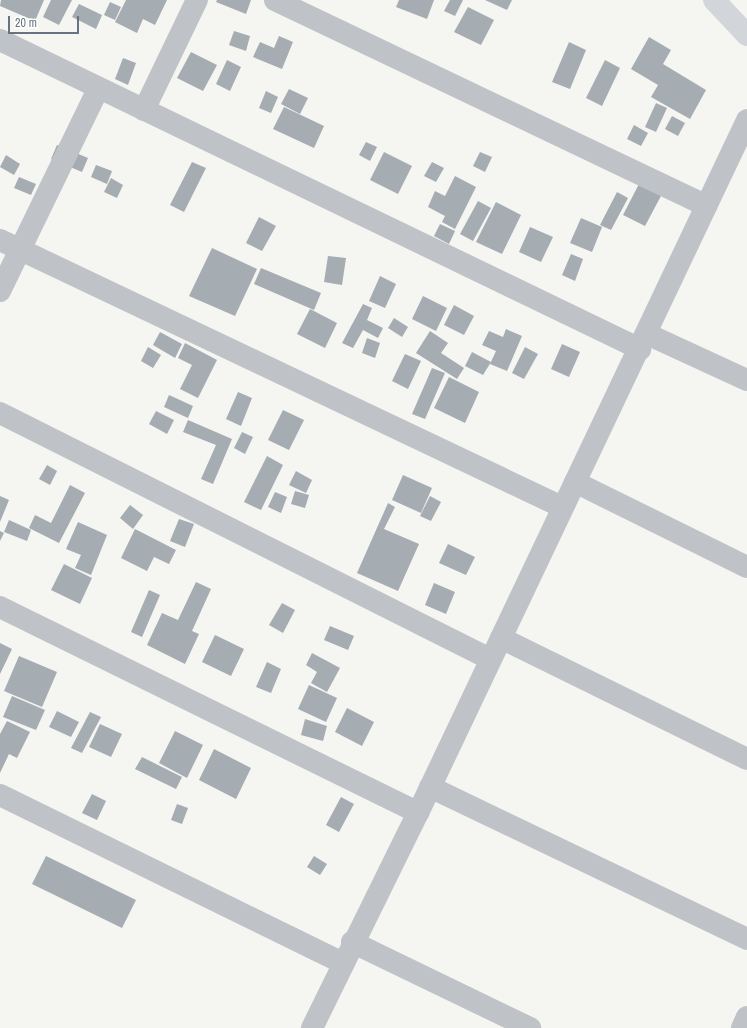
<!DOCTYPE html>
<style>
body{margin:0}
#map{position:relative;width:747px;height:1028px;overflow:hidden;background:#f5f5f2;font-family:"Archivo Narrow",sans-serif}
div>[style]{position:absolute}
.building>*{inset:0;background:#a5acb2}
.street>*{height:22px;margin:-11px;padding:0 11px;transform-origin:11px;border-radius:11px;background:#bfc2c6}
.primary>*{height:22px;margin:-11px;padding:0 11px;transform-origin:11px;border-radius:11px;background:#d2d6da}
span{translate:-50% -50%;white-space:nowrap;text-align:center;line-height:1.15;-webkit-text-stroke:4px #fff;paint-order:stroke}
.scale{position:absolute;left:8px;top:16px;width:71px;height:18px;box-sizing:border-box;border:2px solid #677380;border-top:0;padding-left:5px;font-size:12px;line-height:14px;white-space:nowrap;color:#677380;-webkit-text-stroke:3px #fff;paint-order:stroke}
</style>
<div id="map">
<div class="building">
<div style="clip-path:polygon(1px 0,44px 0,35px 21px,0 6px)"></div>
<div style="clip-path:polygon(51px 0,72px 0,59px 25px,43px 17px)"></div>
<div style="clip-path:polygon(126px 0,167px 0,155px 25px,143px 19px,137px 33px,115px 22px)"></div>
<div style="clip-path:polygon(217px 0,251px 0,246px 14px,216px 2px)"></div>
<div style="clip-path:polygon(399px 0,434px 0,427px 19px,396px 7px)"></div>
<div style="clip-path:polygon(450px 0,463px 0,455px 16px,444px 11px)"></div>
<div style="clip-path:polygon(485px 0,512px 0,507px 10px)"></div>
<div style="clip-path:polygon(110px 2px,121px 7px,115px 20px,104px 15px)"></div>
<div style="clip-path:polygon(79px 4px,102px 15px,96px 29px,72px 17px)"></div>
<div style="clip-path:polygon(468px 7px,494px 20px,481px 45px,454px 32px)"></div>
<div style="clip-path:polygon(234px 31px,250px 36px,246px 51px,229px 45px)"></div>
<div style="clip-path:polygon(279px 36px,293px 42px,282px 69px,253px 57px,260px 42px,274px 48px)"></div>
<div style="clip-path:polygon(649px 37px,671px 50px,663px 64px,706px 90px,690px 119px,651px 97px,658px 85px,631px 69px)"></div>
<div style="clip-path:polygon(569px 42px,586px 50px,570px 89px,552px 82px)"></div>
<div style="clip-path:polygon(191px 52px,217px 65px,203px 91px,177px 78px)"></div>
<div style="clip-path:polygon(123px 58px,136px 63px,128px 85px,115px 79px)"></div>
<div style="clip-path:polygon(227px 60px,241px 67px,230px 91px,216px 84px)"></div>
<div style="clip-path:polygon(605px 60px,620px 68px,602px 106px,586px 98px)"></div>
<div style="clip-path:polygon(289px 89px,308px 98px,300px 114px,281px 104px)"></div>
<div style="clip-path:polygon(266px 91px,278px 97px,271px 113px,259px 108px)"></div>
<div style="clip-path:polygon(656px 103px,667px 108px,656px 132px,645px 127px)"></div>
<div style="clip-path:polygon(284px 107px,324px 126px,314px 148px,273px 129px)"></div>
<div style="clip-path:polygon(672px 116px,685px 123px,678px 136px,665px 129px)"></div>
<div style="clip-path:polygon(634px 125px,648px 133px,641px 146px,627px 139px)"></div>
<div style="clip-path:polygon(366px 142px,377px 147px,370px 161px,359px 155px)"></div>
<div style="clip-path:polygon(57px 145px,88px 158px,82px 172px,51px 159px)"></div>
<div style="clip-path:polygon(384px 152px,412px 166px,398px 194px,370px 180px)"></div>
<div style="clip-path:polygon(480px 152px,492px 157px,485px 172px,473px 166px)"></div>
<div style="clip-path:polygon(6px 155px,20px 164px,14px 175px,0 167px)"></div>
<div style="clip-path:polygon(192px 162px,206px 168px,184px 212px,170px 205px)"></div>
<div style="clip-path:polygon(432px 162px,444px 168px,436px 182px,424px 176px)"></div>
<div style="clip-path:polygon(96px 165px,112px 171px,107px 184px,91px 177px)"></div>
<div style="clip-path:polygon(455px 176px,476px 187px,455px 229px,442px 222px,445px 216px,428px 207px,435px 191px,445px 196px)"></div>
<div style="clip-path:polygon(19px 177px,36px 184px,31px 195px,14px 188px)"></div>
<div style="clip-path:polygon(111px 178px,123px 185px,117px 198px,104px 192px)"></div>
<div style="clip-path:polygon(640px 182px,662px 194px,645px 226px,623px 215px)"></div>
<div style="clip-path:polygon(617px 192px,628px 198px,611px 230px,600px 225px)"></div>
<div style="clip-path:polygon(478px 201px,491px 208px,473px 241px,460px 234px)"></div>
<div style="clip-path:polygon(496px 202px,521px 215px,502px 254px,476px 242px)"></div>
<div style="clip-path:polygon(259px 217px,276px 226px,262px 251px,246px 243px)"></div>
<div style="clip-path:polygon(581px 218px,602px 227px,592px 252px,570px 243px)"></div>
<div style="clip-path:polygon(440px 224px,455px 231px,449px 244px,434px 236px)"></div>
<div style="clip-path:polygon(530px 227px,553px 237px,541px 262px,519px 252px)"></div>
<div style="clip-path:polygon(212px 248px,257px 269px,235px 316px,189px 296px)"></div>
<div style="clip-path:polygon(571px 254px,583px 259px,575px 281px,562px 275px)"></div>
<div style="clip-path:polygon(328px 256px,346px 258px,342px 285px,324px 282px)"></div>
<div style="clip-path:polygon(261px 268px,321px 293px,314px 310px,254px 284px)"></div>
<div style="clip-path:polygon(380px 276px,396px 284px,385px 308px,369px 301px)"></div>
<div style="clip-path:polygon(423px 296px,447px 308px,436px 331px,412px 319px)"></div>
<div style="clip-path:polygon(363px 304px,372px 308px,367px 320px,383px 328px,378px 338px,363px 330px,353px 348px,342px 343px)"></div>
<div style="clip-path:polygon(454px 305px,474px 316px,464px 335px,444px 325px)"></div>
<div style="clip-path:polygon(310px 309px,337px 323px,325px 348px,297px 334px)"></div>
<div style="clip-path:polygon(394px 318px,408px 327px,402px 337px,388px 328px)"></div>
<div style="clip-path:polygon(506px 329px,522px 336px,507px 371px,490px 364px,496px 351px,482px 345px,489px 331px,503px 337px)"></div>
<div style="clip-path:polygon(430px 331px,448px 343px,441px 353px,464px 368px,457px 379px,416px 353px)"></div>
<div style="clip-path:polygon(160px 332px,182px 344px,175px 358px,153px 345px)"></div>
<div style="clip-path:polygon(367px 338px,380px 343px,375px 358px,362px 353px)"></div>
<div style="clip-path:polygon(185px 343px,217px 360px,198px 398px,180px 389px,192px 365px,178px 358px)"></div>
<div style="clip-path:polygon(562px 344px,580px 352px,569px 377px,551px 369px)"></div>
<div style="clip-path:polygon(148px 347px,161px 355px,153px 368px,141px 361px)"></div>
<div style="clip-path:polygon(525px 347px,538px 354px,524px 379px,512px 373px)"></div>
<div style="clip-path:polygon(472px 352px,491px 362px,483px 375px,465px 366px)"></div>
<div style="clip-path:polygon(405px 354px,421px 361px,408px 389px,392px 381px)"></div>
<div style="clip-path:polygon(432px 368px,445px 373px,425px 419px,412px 414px)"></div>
<div style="clip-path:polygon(449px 377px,479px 392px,465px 423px,434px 408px)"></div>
<div style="clip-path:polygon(238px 392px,252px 398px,241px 426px,226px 419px)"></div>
<div style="clip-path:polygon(169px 395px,193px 406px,188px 418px,164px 407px)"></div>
<div style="clip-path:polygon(283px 410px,304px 420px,289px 450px,268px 440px)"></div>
<div style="clip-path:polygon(156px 411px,174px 420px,167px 434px,149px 424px)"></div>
<div style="clip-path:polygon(188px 420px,232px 439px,213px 484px,201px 479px,216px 445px,183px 432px)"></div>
<div style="clip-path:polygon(242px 432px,253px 437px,245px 454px,234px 448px)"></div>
<div style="clip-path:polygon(267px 456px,283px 465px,261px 510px,244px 502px)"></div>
<div style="clip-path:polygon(47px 465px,57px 471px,50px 485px,39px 479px)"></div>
<div style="clip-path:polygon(296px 471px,312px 480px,306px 493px,289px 485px)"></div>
<div style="clip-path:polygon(403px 475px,432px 488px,421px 513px,392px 500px)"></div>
<div style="clip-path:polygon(70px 485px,85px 493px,59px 543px,29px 528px,35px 515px,51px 523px)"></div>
<div style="clip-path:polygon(295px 491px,309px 495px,305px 508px,291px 504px)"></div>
<div style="clip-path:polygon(275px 492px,287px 497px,281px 513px,268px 507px)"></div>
<div style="clip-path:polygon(0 496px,9px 500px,0 522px)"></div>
<div style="clip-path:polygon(430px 496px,441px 502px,431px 521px,420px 516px)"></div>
<div style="clip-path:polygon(388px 503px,395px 507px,384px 529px,419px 544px,398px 591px,357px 573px)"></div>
<div style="clip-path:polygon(130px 505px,143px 515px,133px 529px,120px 518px)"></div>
<div style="clip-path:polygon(179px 519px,194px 524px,185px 547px,170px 541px)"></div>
<div style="clip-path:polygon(9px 520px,31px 530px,27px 541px,4px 532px)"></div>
<div style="clip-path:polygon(78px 522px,107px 535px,91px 575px,75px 568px,81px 555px,66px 549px)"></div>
<div style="clip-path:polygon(135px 529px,176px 550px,169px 564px,154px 557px,147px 571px,121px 558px)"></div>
<div style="clip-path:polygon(0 531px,4px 533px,0 541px)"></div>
<div style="clip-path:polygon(448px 544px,475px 557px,466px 575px,439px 563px)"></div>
<div style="clip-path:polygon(64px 564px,92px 578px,80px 604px,51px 590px)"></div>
<div style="clip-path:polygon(196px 582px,211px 589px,192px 631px,199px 634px,185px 664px,147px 645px,162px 613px,178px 620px)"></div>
<div style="clip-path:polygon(434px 583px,455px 592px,446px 614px,425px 605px)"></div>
<div style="clip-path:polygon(149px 590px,160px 595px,142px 637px,131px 632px)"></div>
<div style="clip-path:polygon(282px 603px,295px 610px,283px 633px,269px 625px)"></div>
<div style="clip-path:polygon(330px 626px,354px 636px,348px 650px,324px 640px)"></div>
<div style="clip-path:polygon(215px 635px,244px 649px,231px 676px,202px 662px)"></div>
<div style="clip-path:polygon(0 643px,12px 649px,0 674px)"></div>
<div style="clip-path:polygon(312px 653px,340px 668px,327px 692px,311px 683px,317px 672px,306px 665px)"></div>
<div style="clip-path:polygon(19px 656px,57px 672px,42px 707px,4px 691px)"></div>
<div style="clip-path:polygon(267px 662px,281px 669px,271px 693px,256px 687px)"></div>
<div style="clip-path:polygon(309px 685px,337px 698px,326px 722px,298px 709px)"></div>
<div style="clip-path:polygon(12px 696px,45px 710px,36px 730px,3px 717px)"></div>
<div style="clip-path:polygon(347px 708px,374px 722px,362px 746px,335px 732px)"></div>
<div style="clip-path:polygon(57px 711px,79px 722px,71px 737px,49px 727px)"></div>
<div style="clip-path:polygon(90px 712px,101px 717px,82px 753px,71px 748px)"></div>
<div style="clip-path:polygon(305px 719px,327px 726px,323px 741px,301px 735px)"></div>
<div style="clip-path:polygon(7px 721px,30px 732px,17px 758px,9px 754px,0 773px,0 734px)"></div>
<div style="clip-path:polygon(100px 724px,122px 734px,111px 757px,89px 747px)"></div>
<div style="clip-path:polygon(175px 731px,203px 745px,187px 778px,159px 763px)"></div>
<div style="clip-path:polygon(214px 749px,251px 768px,236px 799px,199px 780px)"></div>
<div style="clip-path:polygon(142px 757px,182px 777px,176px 789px,135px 769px)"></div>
<div style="clip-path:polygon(92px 794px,106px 801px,97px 820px,82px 813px)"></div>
<div style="clip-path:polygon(341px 797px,354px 804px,339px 832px,326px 825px)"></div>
<div style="clip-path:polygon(177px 804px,188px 808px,182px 824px,171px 820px)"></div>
<div style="clip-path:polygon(46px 856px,136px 900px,122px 928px,32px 884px)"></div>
<div style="clip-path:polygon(314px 856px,327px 864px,320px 875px,307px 867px)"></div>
</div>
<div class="street">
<div style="left:275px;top:0;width:478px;rotate:25.5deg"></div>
<div style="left:0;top:40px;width:711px;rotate:25.77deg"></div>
<div style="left:144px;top:110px;width:122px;rotate:-64.3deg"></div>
<div style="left:0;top:240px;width:622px;rotate:25.41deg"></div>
<div style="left:0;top:291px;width:225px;rotate:-64.1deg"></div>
<div style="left:647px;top:334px;width:110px;rotate:24.7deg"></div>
<div style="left:0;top:413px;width:548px;rotate:26.66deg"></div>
<div style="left:575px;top:482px;width:192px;rotate:26.3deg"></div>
<div style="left:0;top:607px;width:466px;rotate:26.2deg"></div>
<div style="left:501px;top:638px;width:274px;rotate:26.2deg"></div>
<div style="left:430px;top:787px;width:352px;rotate:25.6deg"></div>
<div style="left:0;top:795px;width:382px;rotate:26.1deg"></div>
<div style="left:352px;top:942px;width:198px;rotate:25.8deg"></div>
<div style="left:312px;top:1028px;width:240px;rotate:-63.8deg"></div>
<div style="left:418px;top:813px;width:767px;rotate:-64.6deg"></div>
<div style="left:742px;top:1028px;width:12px;rotate:-66deg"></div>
</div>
<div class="primary">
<div style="left:714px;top:0;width:48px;rotate:46.7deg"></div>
</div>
<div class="scale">20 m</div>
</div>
